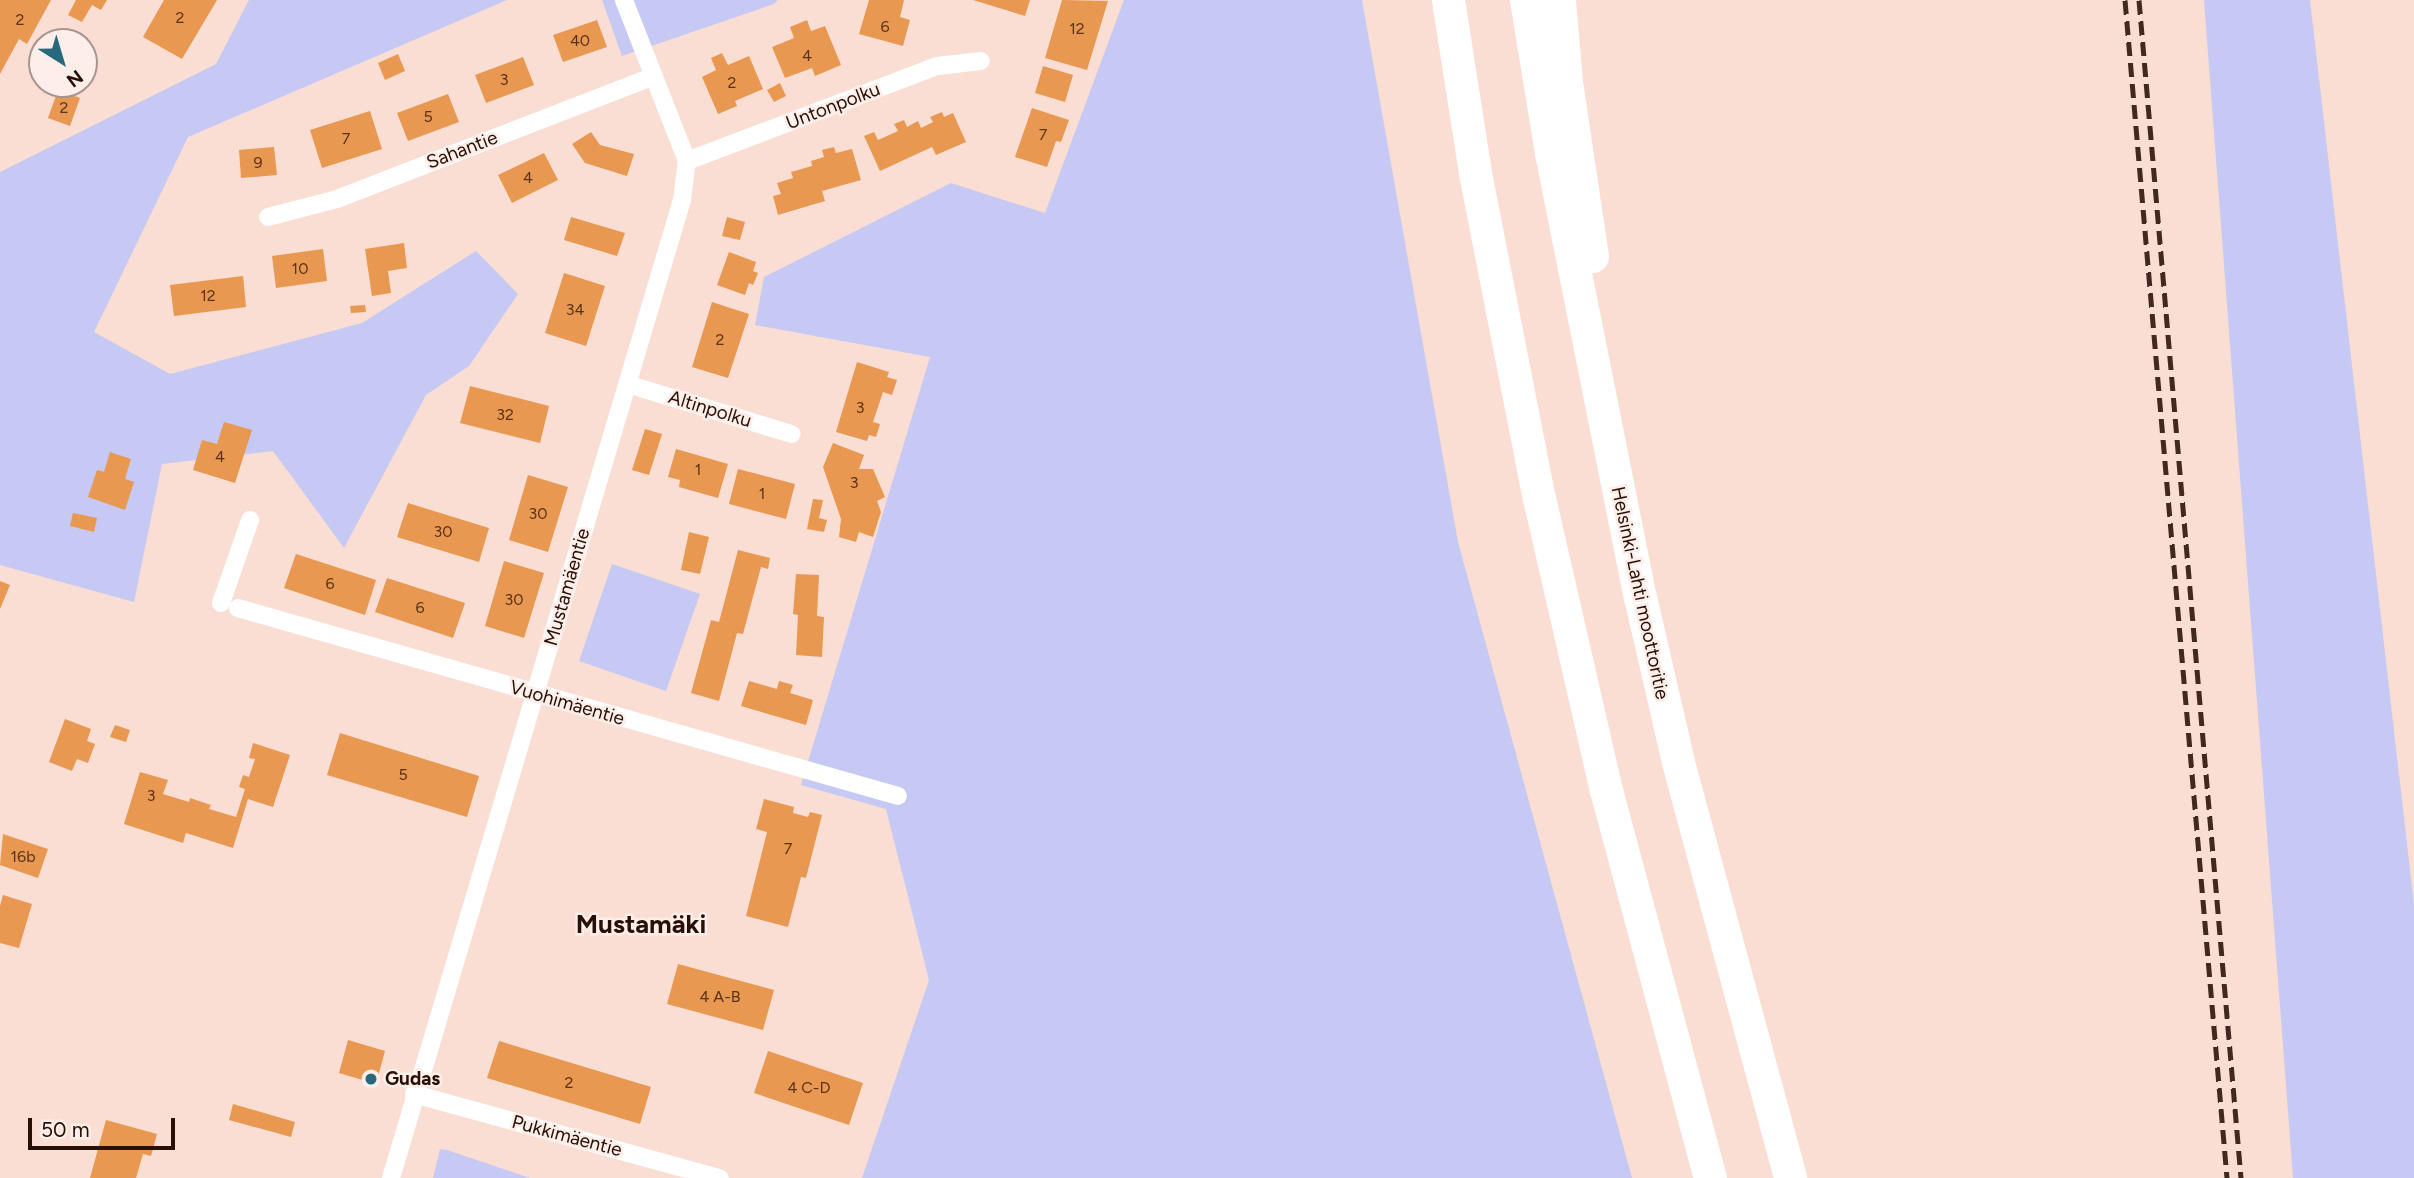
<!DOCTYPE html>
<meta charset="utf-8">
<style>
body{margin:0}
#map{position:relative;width:2414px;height:1178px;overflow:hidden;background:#faddd3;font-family:Figtree,sans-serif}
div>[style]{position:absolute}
.green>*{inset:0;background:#c5c9f3}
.building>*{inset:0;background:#e89850}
.street>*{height:18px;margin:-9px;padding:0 9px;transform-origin:9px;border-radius:9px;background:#fff}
.highway>*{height:33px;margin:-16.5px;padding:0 16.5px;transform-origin:16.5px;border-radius:16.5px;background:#fff}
.rail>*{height:5px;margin-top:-2.5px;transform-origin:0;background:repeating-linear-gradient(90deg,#422920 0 14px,transparent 0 21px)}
.dots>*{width:19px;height:19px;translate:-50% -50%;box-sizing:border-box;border:4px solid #fdeee9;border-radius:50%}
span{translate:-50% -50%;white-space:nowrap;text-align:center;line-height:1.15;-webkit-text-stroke:5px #fdeee9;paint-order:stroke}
.number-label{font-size:16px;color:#593219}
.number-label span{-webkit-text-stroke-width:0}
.street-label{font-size:19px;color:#291007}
.poi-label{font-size:19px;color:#291007;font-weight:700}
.left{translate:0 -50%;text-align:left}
.district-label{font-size:26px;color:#291007;font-weight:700}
.north{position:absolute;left:28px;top:28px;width:70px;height:70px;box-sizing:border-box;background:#fdeee9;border:2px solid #a8958f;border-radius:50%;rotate:143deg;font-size:19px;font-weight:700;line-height:28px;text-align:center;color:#291007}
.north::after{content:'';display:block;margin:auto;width:24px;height:32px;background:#27687c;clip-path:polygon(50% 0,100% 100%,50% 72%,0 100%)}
.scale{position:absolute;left:28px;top:1118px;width:147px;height:32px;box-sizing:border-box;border:4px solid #291007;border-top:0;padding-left:9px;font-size:21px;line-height:24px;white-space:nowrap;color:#291007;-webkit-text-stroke:5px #fdeee9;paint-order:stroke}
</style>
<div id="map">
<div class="green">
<div style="clip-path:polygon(249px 0,507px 0,188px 137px,94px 332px,170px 374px,362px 323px,476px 251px,518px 294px,469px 366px,426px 395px,344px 548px,273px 451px,162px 464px,134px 602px,0 565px,0 172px,216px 64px)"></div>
<div style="clip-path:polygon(602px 0,778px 0,774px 4px,622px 56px)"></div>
<div style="clip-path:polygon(1124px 0,1362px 0,1458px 542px,1632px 1178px,862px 1178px,929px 980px,886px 809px,801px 785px,930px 357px,755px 325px,764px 277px,951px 183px,1045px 213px)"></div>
<div style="clip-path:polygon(2204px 0,2310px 0,2414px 905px,2414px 1178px,2293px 1178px)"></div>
<div style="clip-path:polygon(612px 564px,700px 594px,666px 691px,579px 661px)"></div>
<div style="clip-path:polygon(440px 1149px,447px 1150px,530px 1178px,433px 1178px)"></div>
</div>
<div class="building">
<div style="clip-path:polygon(0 0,51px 0,27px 44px,19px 39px,0 74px)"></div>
<div style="clip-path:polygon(76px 0,107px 0,101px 10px,92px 5px,82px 22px,68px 15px)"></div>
<div style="clip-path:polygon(164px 0,217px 0,182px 59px,143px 37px)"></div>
<div style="clip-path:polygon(869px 0,904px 0,900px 17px,910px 20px,903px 46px,859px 34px)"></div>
<div style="clip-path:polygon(973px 0,1030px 0,1025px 16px)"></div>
<div style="clip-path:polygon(1062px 0,1108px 1px,1087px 70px,1045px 58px)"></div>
<div style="clip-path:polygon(597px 20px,607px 47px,563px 62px,553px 35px)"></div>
<div style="clip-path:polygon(807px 20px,811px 31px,825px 26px,841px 65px,815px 76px,812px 68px,785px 78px,772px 47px,794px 38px,790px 27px)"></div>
<div style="clip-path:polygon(722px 53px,728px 65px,749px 56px,763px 89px,735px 101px,737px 106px,718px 114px,702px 77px,716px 70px,711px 58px)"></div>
<div style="clip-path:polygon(398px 54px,405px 71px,385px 80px,378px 63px)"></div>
<div style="clip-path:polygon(523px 57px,534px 85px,486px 103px,475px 75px)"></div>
<div style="clip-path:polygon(1043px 66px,1073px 75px,1065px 102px,1035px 93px)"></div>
<div style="clip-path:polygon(780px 83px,786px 96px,774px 102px,767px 90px)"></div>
<div style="clip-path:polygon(58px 90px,80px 98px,70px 126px,48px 118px)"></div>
<div style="clip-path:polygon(448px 94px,459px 122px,408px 141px,397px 113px)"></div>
<div style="clip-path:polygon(1032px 108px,1069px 120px,1061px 142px,1056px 141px,1047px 167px,1015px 157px)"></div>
<div style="clip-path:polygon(370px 111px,382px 149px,322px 168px,310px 130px)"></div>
<div style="clip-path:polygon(942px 112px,944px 117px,953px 113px,966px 142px,936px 155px,932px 147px,880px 171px,864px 136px,874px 132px,878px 140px,898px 131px,894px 124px,904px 120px,907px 127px,918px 121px,921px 128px,933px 122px,930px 117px)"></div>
<div style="clip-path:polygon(591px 132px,600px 145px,634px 154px,627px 176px,585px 163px,572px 144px)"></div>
<div style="clip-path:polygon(274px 147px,277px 175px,241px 178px,239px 150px)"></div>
<div style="clip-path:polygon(834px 147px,836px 153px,852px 149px,861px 180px,822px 191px,825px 201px,778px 215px,773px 196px,781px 194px,777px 183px,793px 178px,791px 172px,812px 166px,811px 161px,824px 157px,822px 150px)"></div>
<div style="clip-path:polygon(544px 153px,558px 180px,512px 203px,498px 175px)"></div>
<div style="clip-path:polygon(571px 217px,625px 233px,617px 256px,564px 240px)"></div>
<div style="clip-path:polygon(727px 217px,745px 222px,740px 240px,722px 236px)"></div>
<div style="clip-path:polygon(404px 243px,407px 268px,388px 271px,391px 293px,372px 296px,365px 249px)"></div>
<div style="clip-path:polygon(323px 249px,327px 281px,276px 288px,272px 256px)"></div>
<div style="clip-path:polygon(729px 252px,756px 262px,753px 271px,758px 273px,753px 285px,749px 283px,745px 295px,717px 285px)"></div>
<div style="clip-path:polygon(564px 273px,605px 286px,586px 346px,545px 333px)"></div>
<div style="clip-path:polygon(243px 276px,246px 307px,174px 316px,170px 285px)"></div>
<div style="clip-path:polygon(712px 302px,749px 314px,728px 378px,692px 367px)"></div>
<div style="clip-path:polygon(365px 305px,366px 312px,351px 313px,350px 306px)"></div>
<div style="clip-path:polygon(857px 362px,889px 372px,887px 377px,897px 380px,892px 395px,883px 392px,873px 422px,880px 424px,876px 437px,869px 435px,867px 441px,836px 432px)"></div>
<div style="clip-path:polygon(470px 386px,549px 406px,540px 443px,460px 423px)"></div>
<div style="clip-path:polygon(224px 422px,252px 430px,235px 483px,193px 470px,202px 440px,217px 444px)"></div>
<div style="clip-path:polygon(645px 429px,662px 434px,649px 475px,632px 470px)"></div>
<div style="clip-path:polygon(833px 443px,864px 455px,859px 469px,873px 469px,885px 497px,877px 501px,881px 512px,873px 537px,859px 532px,856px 542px,839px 537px,841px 519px,823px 467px)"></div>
<div style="clip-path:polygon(676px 449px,728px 464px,718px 498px,679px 487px,680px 480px,668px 477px)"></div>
<div style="clip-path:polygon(110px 452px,131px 459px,125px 479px,134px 482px,125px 510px,88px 497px,97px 470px,104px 472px)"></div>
<div style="clip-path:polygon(738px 469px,795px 484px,786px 519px,729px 504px)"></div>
<div style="clip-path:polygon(528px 475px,568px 487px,548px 552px,509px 540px)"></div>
<div style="clip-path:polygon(813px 499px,823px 500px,819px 518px,827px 520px,824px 532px,807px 529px)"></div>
<div style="clip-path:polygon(408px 503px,489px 528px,479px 562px,397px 537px)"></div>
<div style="clip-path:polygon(73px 513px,97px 518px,94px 532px,70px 526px)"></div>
<div style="clip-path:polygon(689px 532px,709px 537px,700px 574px,681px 570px)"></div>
<div style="clip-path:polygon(738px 550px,770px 558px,768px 569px,761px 567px,743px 634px,737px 633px,719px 701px,691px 693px,711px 620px,719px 622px)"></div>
<div style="clip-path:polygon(296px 554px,376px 580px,365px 615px,284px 588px)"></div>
<div style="clip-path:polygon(504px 561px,544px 573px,524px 638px,485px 626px)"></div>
<div style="clip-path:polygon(796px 574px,819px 575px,817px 616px,824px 617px,822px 657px,796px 655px,798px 615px,793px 614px)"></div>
<div style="clip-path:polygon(387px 578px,465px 603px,453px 638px,375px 612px)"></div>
<div style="clip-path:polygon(0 581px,10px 585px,0 609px)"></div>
<div style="clip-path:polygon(749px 681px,777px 689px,779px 681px,793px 685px,790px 693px,813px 700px,806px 725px,741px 706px)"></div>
<div style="clip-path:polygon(65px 719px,91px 729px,87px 741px,95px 744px,88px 763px,77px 759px,72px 771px,49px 762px)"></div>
<div style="clip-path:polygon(115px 725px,130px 730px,126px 742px,110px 737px)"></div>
<div style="clip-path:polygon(340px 733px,479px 776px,467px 817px,327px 775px)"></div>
<div style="clip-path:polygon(253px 743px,290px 755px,273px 807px,248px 799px,233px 848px,186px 833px,183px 843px,124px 824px,140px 772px,168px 780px,163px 794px,189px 802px,190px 798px,211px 805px,209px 809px,236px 817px,245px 789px,239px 787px,243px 775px,249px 777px,255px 759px,249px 758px)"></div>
<div style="clip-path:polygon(764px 799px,794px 807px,793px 813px,808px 817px,810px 812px,822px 815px,806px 878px,801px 877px,788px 927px,746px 916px,767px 832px,756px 829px)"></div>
<div style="clip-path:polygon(3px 834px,48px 849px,38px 878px,0 865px)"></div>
<div style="clip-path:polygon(3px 895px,32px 904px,19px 948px,0 943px,0 906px)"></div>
<div style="clip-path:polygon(678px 964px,774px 990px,763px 1030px,667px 1004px)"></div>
<div style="clip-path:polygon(348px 1040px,385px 1051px,376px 1084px,339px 1073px)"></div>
<div style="clip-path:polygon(499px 1041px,651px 1087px,640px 1124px,487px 1078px)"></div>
<div style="clip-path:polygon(768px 1051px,863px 1083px,849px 1125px,754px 1093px)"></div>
<div style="clip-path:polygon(233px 1104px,295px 1122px,291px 1137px,229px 1120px)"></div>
<div style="clip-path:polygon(106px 1120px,157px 1134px,151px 1156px,143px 1154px,136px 1178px,90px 1178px)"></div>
</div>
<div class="street">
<div style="left:687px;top:161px;width:267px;rotate:-20.8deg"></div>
<div style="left:937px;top:66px;width:44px;rotate:-6.5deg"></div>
<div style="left:268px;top:217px;width:71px;rotate:-14.6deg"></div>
<div style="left:337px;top:199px;width:340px;rotate:-21.2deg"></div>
<div style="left:627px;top:384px;width:172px;rotate:16.9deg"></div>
<div style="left:221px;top:603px;width:88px;rotate:-70.7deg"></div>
<div style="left:238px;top:608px;width:686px;rotate:15.9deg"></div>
<div style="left:414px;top:1094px;width:317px;rotate:15.4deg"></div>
<div style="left:391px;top:1178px;width:1020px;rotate:-73.43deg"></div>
<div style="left:682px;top:200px;width:39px;rotate:-83deg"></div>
<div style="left:687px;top:161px;width:173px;rotate:-111.4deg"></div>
</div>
<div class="highway">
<div style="left:1448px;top:0;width:175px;rotate:81.1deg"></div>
<div style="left:1475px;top:173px;width:331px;rotate:78.9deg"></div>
<div style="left:1539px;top:498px;width:300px;rotate:77.1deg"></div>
<div style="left:1606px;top:790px;width:402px;rotate:75deg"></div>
<div style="left:1526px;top:0;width:155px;rotate:80.7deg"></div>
<div style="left:1551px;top:153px;width:453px;rotate:78.7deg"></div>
<div style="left:1640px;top:597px;width:169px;rotate:77deg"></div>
<div style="left:1678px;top:762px;width:431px;rotate:74.9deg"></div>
<div style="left:1559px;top:0;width:82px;rotate:85.1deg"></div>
<div style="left:1566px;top:82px;width:176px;rotate:81.5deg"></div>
</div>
<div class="rail">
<div style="left:2125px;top:0;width:1182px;rotate:85.05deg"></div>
<div style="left:2139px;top:0;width:1182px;rotate:85.05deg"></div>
</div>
<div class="dots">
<div style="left:371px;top:1079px;background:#27687c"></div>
</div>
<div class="number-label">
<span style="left:180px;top:18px">2</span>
<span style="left:20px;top:20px">2</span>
<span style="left:885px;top:27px">6</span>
<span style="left:1077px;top:29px">12</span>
<span style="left:580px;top:41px">40</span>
<span style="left:807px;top:56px">4</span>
<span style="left:504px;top:80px">3</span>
<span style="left:732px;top:83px">2</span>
<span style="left:64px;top:108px">2</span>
<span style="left:428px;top:117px">5</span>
<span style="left:1043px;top:135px">7</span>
<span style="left:346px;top:139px">7</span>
<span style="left:258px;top:163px">9</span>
<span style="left:528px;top:178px">4</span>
<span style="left:300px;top:269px">10</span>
<span style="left:208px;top:296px">12</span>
<span style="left:575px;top:310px">34</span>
<span style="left:720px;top:340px">2</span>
<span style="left:860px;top:408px">3</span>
<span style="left:505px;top:415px">32</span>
<span style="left:220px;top:457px">4</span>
<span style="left:698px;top:470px">1</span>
<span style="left:854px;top:483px">3</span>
<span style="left:762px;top:494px">1</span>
<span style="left:538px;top:514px">30</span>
<span style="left:443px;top:532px">30</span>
<span style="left:330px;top:584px">6</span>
<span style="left:514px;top:600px">30</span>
<span style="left:420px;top:608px">6</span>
<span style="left:403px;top:775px">5</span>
<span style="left:151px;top:796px">3</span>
<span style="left:788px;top:849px">7</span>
<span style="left:23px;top:857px">16b</span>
<span style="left:720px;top:997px">4 A-B</span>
<span style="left:569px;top:1083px">2</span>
<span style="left:809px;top:1088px">4 C-D</span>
</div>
<div class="street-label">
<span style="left:833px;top:106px;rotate:-21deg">Untonpolku</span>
<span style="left:462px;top:150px;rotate:-21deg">Sahantie</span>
<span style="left:710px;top:409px;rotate:17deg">Altinpolku</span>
<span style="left:567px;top:587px;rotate:-74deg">Mustamäentie</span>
<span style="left:1640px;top:593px;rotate:78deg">Helsinki-Lahti moottoritie</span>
<span style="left:567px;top:703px;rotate:16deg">Vuohimäentie</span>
<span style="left:567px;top:1136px;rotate:15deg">Pukkimäentie</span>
</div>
<div class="poi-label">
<span class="left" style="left:385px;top:1079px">Gudas</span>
</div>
<div class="district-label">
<span style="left:641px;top:925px">Mustamäki</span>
</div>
<div class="north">N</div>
<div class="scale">50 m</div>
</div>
